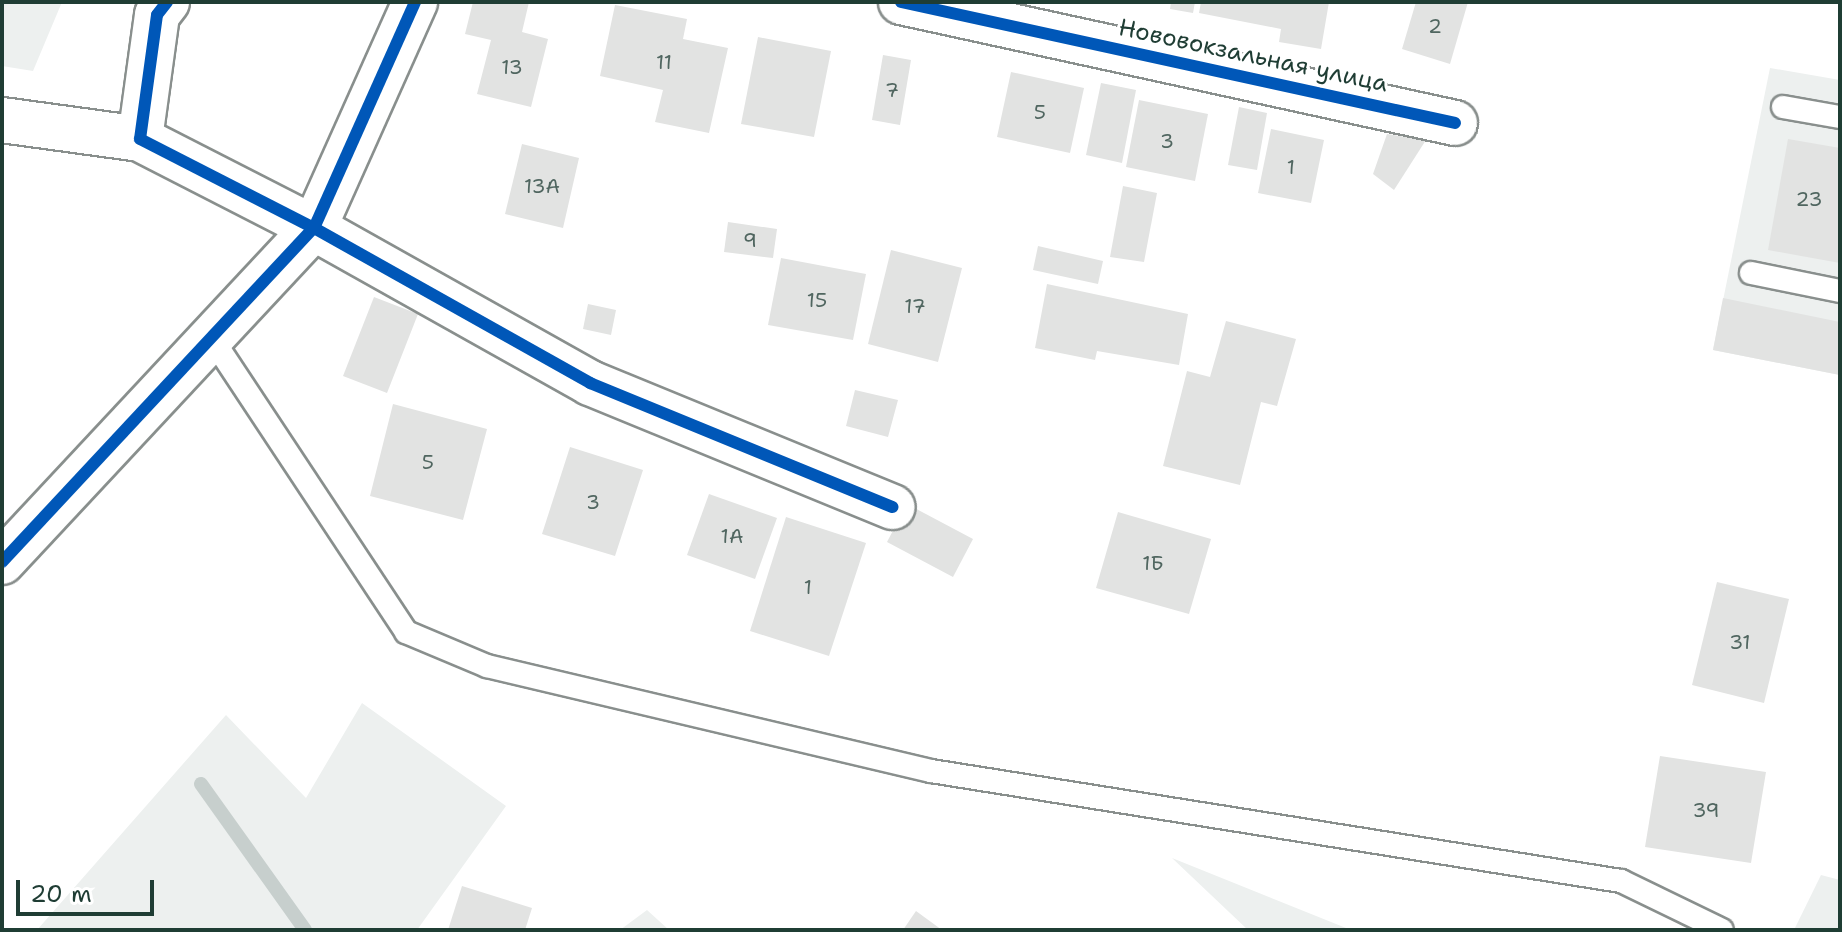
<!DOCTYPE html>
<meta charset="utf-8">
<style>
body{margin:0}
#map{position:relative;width:1842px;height:932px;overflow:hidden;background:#fff;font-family:"Shantell Sans",sans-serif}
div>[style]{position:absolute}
.built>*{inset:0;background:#edf0ef}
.stream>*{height:14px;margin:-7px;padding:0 7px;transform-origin:7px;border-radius:7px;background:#c7cfcd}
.building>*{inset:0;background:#e2e3e2}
.roads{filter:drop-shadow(2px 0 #898f8d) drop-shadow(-2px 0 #898f8d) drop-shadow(0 2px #898f8d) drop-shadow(0 -2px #898f8d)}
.lane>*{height:22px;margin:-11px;padding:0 11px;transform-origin:11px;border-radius:11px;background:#fff}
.street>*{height:44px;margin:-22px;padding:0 22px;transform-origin:22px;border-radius:22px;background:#fff}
.cycleway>*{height:12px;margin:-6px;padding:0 6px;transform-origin:6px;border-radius:6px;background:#0057b8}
span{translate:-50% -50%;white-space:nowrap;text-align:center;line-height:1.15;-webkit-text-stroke:6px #fff;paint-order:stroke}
.number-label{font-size:20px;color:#506660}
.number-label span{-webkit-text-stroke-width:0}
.street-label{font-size:24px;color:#1f3d34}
.frame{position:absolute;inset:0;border:4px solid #1f3d34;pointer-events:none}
.scale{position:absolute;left:16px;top:880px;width:138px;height:36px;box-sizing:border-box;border:4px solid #1f3d34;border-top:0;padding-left:10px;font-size:24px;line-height:28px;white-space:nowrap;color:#1f3d34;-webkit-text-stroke:6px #fff;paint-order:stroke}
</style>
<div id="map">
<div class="built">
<div style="clip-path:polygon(2px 2px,62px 2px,33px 71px,2px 66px)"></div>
<div style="clip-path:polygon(1770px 68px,1840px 80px,1840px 375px,1713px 350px)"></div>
<div style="clip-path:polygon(362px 703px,506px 806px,417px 930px,37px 930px,226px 715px,306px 798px)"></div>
<div style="clip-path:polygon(1172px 858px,1351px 930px,1352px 930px,1248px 930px)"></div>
<div style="clip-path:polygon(1821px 875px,1840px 880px,1840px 930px,1794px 930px)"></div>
<div style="clip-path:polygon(647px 910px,669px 930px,620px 930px)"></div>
</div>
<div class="stream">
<div style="left:201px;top:784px;width:179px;rotate:54.5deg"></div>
</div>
<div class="building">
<div style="clip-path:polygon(473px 2px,529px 2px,522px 32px,548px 39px,531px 107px,477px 94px,491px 40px,465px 34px)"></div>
<div style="clip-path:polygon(1171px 2px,1195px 2px,1193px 13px,1170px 9px)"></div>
<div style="clip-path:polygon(1201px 2px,1329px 2px,1321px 49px,1279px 42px,1281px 29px,1199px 13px)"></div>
<div style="clip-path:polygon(1416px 2px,1468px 2px,1450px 64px,1402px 49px)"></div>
<div style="clip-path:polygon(615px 5px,687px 19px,683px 39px,728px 48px,709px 133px,655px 122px,663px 90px,600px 76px)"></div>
<div style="clip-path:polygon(758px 37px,831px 51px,814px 137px,741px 124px)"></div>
<div style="clip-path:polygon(883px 55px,911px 60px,900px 125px,872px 120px)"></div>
<div style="clip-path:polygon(1011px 72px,1084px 88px,1070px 153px,997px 137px)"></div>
<div style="clip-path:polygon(1101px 83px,1136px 90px,1122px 163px,1086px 155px)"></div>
<div style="clip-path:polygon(1139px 100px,1208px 114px,1195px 181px,1126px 167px)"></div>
<div style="clip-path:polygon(1239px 107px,1267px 113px,1257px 170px,1228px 165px)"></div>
<div style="clip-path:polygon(1271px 129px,1324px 140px,1311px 203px,1258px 193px)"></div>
<div style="clip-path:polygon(1387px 134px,1426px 140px,1394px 190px,1373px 174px)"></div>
<div style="clip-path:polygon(1788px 139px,1840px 148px,1840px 263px,1768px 250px)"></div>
<div style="clip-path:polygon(522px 144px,579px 158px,563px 228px,505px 214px)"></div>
<div style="clip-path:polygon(1123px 186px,1157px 193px,1144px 262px,1110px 257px)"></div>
<div style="clip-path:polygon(728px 222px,777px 229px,773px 258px,724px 252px)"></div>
<div style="clip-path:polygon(1038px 246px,1103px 261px,1098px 284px,1033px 270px)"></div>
<div style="clip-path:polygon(891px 250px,962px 268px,938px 362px,868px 344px)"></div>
<div style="clip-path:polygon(781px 258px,866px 274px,853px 340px,768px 325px)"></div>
<div style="clip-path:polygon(1047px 284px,1188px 314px,1179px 365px,1097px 351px,1095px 360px,1035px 348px)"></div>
<div style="clip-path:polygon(374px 297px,418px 314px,387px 393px,343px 376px)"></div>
<div style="clip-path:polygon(1723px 298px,1840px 322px,1840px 375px,1713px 350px)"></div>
<div style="clip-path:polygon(588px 304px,616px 310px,611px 335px,583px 329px)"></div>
<div style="clip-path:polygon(1226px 321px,1296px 339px,1277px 406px,1261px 402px,1240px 485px,1163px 466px,1187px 371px,1210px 377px)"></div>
<div style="clip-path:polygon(855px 390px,898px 400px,888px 437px,846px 426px)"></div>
<div style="clip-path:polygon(393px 404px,487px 429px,463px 520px,370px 496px)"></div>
<div style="clip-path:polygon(570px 447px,643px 470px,615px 556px,542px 534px)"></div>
<div style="clip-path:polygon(709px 494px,777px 518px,755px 579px,687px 555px)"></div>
<div style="clip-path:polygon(907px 504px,973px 539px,953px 577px,887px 542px)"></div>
<div style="clip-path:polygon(1118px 512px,1211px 539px,1189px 614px,1096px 588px)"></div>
<div style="clip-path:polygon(786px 517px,866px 543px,829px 656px,750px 631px)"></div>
<div style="clip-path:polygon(1717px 582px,1789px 599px,1764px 703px,1692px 685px)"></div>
<div style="clip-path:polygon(1660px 756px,1766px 772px,1751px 863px,1645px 847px)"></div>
<div style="clip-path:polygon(462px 886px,532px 908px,525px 930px,448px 930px)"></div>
<div style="clip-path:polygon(916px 911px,942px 930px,903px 930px)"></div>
</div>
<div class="roads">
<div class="lane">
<div style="left:1783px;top:107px;width:58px;rotate:10deg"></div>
<div style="left:1751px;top:273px;width:91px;rotate:11.4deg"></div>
<div style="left:211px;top:337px;width:354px;rotate:56.5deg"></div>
<div style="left:406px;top:632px;width:88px;rotate:22.8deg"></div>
<div style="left:487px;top:666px;width:456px;rotate:13.3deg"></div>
<div style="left:931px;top:771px;width:699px;rotate:9.06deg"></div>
<div style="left:1621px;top:881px;width:112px;rotate:25.9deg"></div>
</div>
<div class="street">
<div style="left:167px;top:2px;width:16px;rotate:128deg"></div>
<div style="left:157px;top:15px;width:125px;rotate:97.8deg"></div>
<div style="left:140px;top:139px;width:195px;rotate:27.1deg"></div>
<div style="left:314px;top:228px;width:317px;rotate:29.3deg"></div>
<div style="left:590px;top:383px;width:327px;rotate:22.3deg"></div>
<div style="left:901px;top:2px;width:567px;rotate:12.32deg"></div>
<div style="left:2px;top:120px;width:139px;rotate:7.8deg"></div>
<div style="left:2px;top:562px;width:457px;rotate:-47deg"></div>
<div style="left:314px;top:228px;width:248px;rotate:-65.9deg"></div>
</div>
</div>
<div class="cycleway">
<div style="left:167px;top:2px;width:16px;rotate:128deg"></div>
<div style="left:157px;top:15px;width:125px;rotate:97.8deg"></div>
<div style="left:140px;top:139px;width:195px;rotate:27.1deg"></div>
<div style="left:314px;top:228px;width:317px;rotate:29.3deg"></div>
<div style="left:590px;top:383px;width:327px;rotate:22.3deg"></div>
<div style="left:901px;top:2px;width:567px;rotate:12.32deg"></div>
<div style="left:2px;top:562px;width:457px;rotate:-47deg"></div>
<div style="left:314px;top:228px;width:248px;rotate:-65.9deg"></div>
</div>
<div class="number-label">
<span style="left:1435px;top:26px">2</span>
<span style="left:664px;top:62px">11</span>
<span style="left:512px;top:67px">13</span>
<span style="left:892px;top:90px">7</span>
<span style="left:1040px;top:112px">5</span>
<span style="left:1167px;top:141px">3</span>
<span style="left:1291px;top:167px">1</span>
<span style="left:542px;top:186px">13А</span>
<span style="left:1809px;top:199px">23</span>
<span style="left:750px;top:240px">9</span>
<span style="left:817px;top:300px">15</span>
<span style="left:915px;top:306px">17</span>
<span style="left:428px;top:462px">5</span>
<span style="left:593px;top:502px">3</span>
<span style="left:732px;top:536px">1А</span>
<span style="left:1153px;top:563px">1Б</span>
<span style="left:808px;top:587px">1</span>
<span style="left:1740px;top:642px">31</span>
<span style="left:1706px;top:810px">39</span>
</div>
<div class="street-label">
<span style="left:1253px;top:56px;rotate:12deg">Нововокзальная улица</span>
</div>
<div class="frame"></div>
<div class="scale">20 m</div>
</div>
